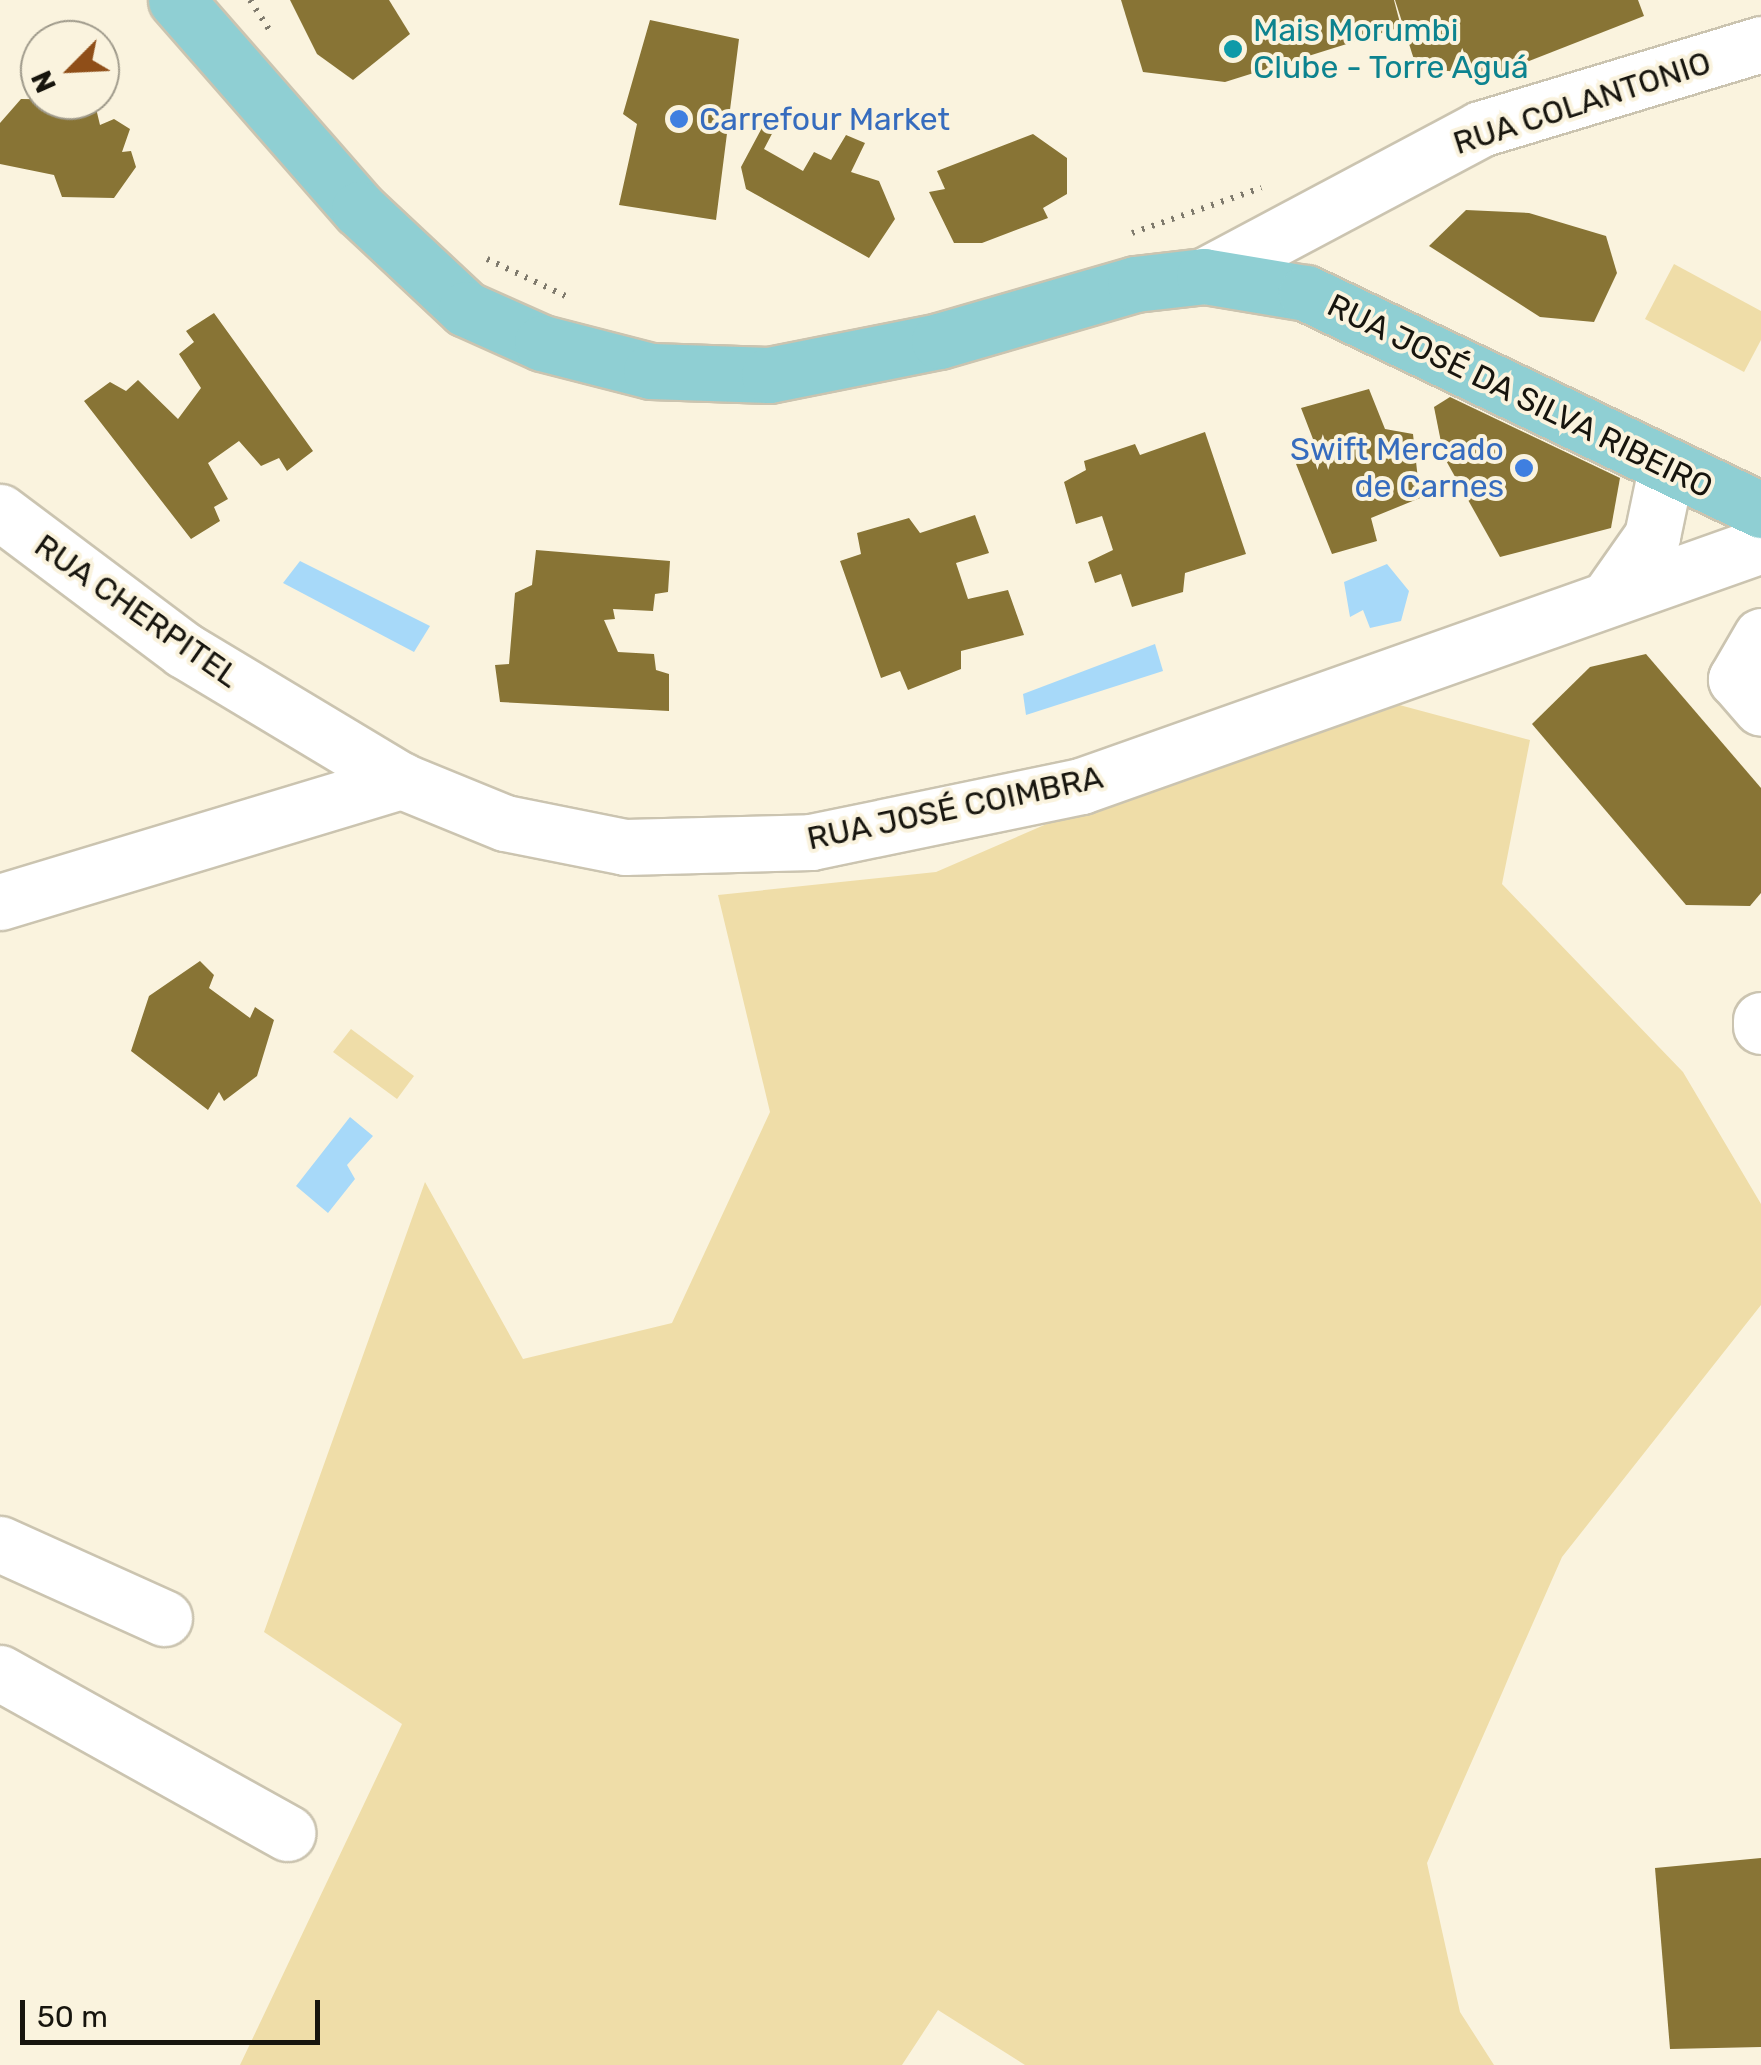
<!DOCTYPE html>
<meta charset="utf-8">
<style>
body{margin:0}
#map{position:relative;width:1761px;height:2065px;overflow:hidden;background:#faf3de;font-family:Rubik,sans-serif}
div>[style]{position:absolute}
.green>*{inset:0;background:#efdda8}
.water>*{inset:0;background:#a7d9f9}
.building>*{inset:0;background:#887435}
.path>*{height:6px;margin-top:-3px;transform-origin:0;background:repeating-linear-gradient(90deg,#7f7a6d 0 2.5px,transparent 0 10.5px)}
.roads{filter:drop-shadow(2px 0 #cbc4b0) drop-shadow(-2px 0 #cbc4b0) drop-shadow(0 2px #cbc4b0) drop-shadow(0 -2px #cbc4b0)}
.minor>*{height:55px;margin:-27.5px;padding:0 27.5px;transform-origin:27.5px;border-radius:27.5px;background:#fff}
.major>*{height:55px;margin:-27.5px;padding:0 27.5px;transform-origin:27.5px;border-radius:27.5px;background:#8fcfd3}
.dots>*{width:28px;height:28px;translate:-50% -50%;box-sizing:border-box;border:5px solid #faf3de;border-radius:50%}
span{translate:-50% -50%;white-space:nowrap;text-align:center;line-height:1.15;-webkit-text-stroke:8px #faf3de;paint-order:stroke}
.culture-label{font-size:32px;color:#0d838f}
.left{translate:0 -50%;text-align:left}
.street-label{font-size:32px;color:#17150e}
.shop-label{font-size:32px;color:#366cbe}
.right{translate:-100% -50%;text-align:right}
.north{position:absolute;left:20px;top:20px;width:100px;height:100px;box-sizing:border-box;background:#faf3de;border:2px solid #9f9a8b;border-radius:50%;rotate:246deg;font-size:28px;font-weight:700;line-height:40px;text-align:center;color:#17150e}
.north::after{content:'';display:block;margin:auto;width:35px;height:45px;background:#8f4e18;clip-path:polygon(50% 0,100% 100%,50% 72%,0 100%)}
.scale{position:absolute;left:20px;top:2000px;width:300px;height:45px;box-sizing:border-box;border:5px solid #17150e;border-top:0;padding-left:12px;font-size:30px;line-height:35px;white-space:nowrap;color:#17150e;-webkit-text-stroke:8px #faf3de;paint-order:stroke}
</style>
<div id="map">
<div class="green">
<div style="clip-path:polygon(1674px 264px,1761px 311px,1761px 340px,1744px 372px,1645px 319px)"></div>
<div style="clip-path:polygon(1351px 692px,1530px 740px,1502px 884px,1683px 1072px,1761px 1204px,1761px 1305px,1562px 1557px,1427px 1863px,1460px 2012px,1494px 2065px,1025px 2065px,938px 2010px,902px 2065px,240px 2065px,402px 1724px,264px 1632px,425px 1182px,523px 1359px,672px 1323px,770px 1112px,718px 895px,936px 872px)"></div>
<div style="clip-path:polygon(351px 1029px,414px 1076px,397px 1099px,333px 1052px)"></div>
</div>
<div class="water">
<div style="clip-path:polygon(300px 561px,430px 626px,414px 652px,283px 583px)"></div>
<div style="clip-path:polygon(1387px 564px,1409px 591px,1401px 621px,1370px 628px,1363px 610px,1350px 617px,1344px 582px)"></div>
<div style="clip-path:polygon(1155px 644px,1163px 671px,1026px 715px,1023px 694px)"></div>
<div style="clip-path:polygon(350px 1117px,373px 1136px,347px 1165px,355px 1179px,328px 1213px,296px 1186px)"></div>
</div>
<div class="building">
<div style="clip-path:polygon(290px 0,389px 0,410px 34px,353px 80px,317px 54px)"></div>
<div style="clip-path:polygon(1121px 0,1394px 0,1401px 27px,1225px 82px,1143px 72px)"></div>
<div style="clip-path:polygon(1395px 0,1638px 0,1644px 16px,1496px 74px,1417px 69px)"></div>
<div style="clip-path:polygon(650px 20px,739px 39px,716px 220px,619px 205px,637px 124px,623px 114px)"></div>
<div style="clip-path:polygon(21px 99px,94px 100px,100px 125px,114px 119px,130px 129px,122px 152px,131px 151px,136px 167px,114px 198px,62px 197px,54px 175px,0 164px,0 123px)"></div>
<div style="clip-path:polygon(764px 124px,775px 128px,764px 149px,803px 171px,814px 152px,831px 160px,846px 135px,865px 143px,851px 172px,879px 181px,895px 219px,869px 258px,746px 189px,741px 167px)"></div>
<div style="clip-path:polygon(1033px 134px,1067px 158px,1067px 194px,1043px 208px,1048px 218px,982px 243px,954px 243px,929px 192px,945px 189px,937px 171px)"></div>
<div style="clip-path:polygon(1466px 210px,1529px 213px,1606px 236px,1617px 273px,1594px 322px,1540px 317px,1429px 246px)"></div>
<div style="clip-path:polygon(214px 313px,313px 451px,287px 471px,279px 458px,261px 466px,239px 441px,208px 463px,228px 499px,214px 507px,220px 521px,191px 539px,84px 401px,110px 382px,126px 391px,138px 380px,178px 419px,201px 388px,179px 354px,194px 342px,186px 331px)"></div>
<div style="clip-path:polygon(1369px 389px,1385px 429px,1413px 434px,1420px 498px,1371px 518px,1377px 541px,1332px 554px,1296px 464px,1318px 452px,1301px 408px)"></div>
<div style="clip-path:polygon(1450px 397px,1620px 478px,1611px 528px,1500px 557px,1444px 457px,1434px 407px)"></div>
<div style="clip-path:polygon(1205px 432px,1246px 554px,1185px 573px,1183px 592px,1132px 607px,1121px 574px,1095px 583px,1088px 562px,1113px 550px,1102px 516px,1076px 524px,1064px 482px,1086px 470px,1084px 461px,1135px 444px,1140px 455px)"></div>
<div style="clip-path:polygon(975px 515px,989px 553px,956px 563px,968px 599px,1008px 590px,1024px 635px,961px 651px,961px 669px,908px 690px,900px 671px,881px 678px,840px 561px,861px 554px,857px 533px,909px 518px,920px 533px)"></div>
<div style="clip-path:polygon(536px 550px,670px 561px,668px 592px,655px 594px,653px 611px,613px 609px,615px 619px,604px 620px,618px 652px,654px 654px,656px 670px,669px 674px,669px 711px,500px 702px,495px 665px,509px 664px,515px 593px,532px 585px)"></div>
<div style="clip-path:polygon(1646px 654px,1761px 788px,1761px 893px,1750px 906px,1686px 905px,1532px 724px,1590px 667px)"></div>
<div style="clip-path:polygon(200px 961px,214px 975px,209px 988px,250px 1018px,255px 1007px,274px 1020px,257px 1076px,224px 1101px,219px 1092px,208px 1110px,131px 1051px,149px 996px)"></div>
<div style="clip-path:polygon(1761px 1858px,1761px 2047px,1670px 2049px,1655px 1868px)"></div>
</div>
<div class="path">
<div style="left:250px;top:0;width:38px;rotate:57deg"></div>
<div style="left:1132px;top:233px;width:137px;rotate:-19.2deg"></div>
<div style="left:487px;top:259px;width:92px;rotate:25.2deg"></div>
</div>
<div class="roads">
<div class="minor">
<div style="left:1204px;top:276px;width:313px;rotate:-28deg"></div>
<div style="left:1480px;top:129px;width:294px;rotate:-16.8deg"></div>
<div style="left:0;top:512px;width:230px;rotate:36.9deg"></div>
<div style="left:184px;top:650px;width:254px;rotate:31deg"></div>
<div style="left:402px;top:781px;width:111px;rotate:22.2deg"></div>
<div style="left:505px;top:823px;width:122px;rotate:11.3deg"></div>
<div style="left:625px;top:847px;width:186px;rotate:-1.5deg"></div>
<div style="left:811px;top:842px;width:276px;rotate:-11.7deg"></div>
<div style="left:1081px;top:786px;width:721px;rotate:-19.51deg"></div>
<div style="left:1609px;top:597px;width:75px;rotate:-54.8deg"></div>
<div style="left:1652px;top:536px;width:68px;rotate:-78.2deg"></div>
<div style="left:1761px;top:636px;width:50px;rotate:120.2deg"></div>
<div style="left:1736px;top:679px;width:38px;rotate:49deg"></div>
<div style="left:0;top:902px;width:420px;rotate:-16.8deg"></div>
<div style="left:1761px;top:1020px;width:6px;rotate:90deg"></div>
<div style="left:0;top:1544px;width:180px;rotate:24.3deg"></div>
<div style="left:0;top:1673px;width:329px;rotate:29.1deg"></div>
</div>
<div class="major">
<div style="left:176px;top:0;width:278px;rotate:48.8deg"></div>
<div style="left:359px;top:209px;width:146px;rotate:43.1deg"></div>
<div style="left:466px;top:309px;width:83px;rotate:24.1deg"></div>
<div style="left:542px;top:343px;width:113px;rotate:14.4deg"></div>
<div style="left:651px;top:371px;width:118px;rotate:1.9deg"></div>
<div style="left:769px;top:375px;width:173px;rotate:-11.3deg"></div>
<div style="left:939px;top:341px;width:204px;rotate:-16.2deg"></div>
<div style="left:1135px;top:284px;width:69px;rotate:-6.6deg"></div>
<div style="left:1204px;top:276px;width:103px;rotate:9.5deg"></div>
<div style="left:1306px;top:293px;width:504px;rotate:25.5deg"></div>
</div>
</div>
<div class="dots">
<div style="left:1233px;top:49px;background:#0f9aa8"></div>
<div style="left:679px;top:119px;background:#3f7fe0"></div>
<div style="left:1524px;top:468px;background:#3f7fe0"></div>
</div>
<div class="culture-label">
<span class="left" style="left:1253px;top:49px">Mais Morumbi<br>Clube - Torre Aguá</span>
</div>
<div class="street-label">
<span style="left:1582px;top:103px;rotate:-18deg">RUA COLANTONIO</span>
<span style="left:1520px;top:396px;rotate:26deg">RUA JOSÉ DA SILVA RIBEIRO</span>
<span style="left:137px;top:611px;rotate:35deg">RUA CHERPITEL</span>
<span style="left:955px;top:808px;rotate:-12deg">RUA JOSÉ COIMBRA</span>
</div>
<div class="shop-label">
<span class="left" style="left:699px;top:119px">Carrefour Market</span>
<span class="right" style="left:1504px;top:468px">Swift Mercado<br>de Carnes</span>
</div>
<div class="north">N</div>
<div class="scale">50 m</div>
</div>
